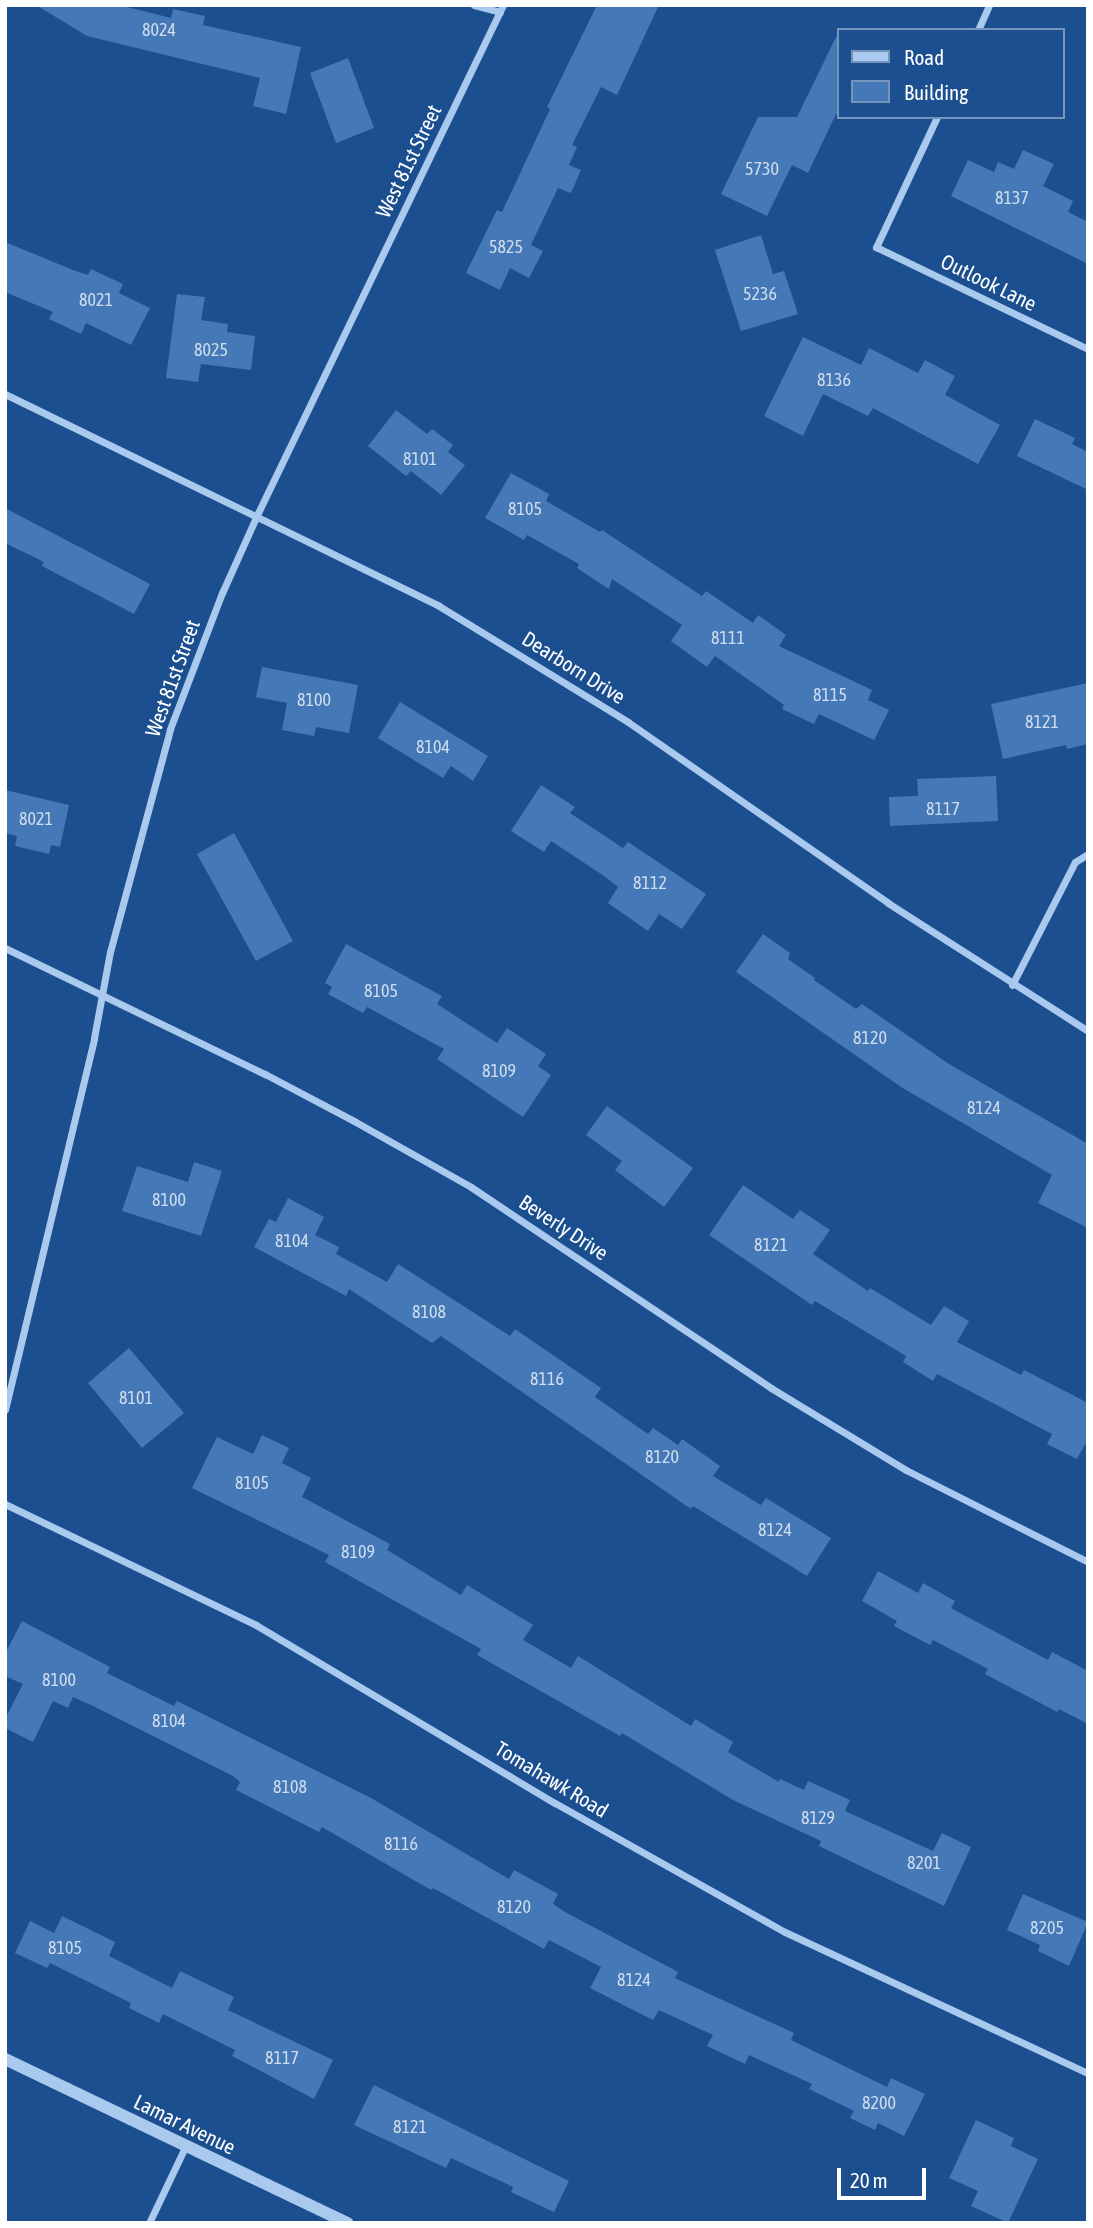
<!DOCTYPE html>
<style>
body{margin:0}
#map{position:relative;width:1093px;height:2228px;overflow:hidden;background:#1b4f8f;font-family:"Asap Condensed",sans-serif}
div>[style]{position:absolute}
.building>*{inset:0;background:#4478b7}
.minor>*{height:7px;margin:-3.5px;padding:0 3.5px;transform-origin:3.5px;border-radius:3.5px;background:#a9c9ee}
.tertiary>*{height:12px;margin:-6px;padding:0 6px;transform-origin:6px;border-radius:6px;background:#a9c9ee}
span{translate:-50% -50%;white-space:nowrap;text-align:center;line-height:1.15;-webkit-text-stroke:5px #1b4f8f;paint-order:stroke}
.number-label{font-size:18px;color:#d0dded}
.number-label span{-webkit-text-stroke-width:0}
.street-label{font-size:21px;color:#fff}
.frame{position:absolute;inset:0;border:7px solid #fff;pointer-events:none}
.legend{position:absolute;left:837px;top:28px;width:228px;height:91px;box-sizing:border-box;background:#1b4f8f;border:2px solid #7695bc;margin:0;padding:9px 12px;list-style:none;font-size:21px;color:#fff}
.legend li{display:flex;align-items:center;gap:14px;height:35px}
.legend b{width:35px;border:2px solid #7695bc}
.scale{position:absolute;left:837px;top:2168px;width:89px;height:32px;box-sizing:border-box;border:4px solid #fff;border-top:0;padding-left:9px;font-size:21px;line-height:24px;white-space:nowrap;color:#fff;-webkit-text-stroke:5px #1b4f8f;paint-order:stroke}
</style>
<div id="map">
<div class="building">
<div style="clip-path:polygon(36px 5px,119px 5px,171px 18px,173px 9px,205px 16px,203px 25px,301px 47px,286px 114px,253px 106px,260px 78px,87px 36px)"></div>
<div style="clip-path:polygon(597px 5px,659px 5px,617px 95px,601px 87px,572px 145px,577px 147px,569px 165px,581px 170px,571px 193px,558px 188px,531px 245px,543px 251px,529px 278px,510px 268px,500px 290px,466px 273px,497px 210px,502px 212px,550px 109px,547px 107px)"></div>
<div style="clip-path:polygon(839px 31px,839px 115px,836px 114px,808px 173px,792px 165px,767px 216px,721px 194px,758px 117px,797px 117px)"></div>
<div style="clip-path:polygon(348px 58px,374px 128px,336px 143px,310px 73px)"></div>
<div style="clip-path:polygon(1023px 150px,1054px 164px,1043px 186px,1073px 201px,1068px 212px,1088px 222px,1088px 264px,951px 196px,968px 160px,994px 172px,998px 162px,1014px 169px)"></div>
<div style="clip-path:polygon(761px 235px,773px 274px,784px 271px,798px 314px,741px 331px,715px 250px)"></div>
<div style="clip-path:polygon(5px 242px,73px 270px,88px 275px,91px 269px,123px 284px,119px 293px,150px 308px,131px 345px,86px 323px,81px 334px,49px 319px,53px 312px,5px 292px)"></div>
<div style="clip-path:polygon(177px 294px,205px 297px,201px 320px,228px 324px,227px 332px,255px 336px,251px 370px,201px 364px,198px 382px,166px 378px)"></div>
<div style="clip-path:polygon(803px 337px,861px 365px,869px 348px,918px 373px,925px 360px,955px 376px,945px 395px,1000px 425px,978px 464px,873px 408px,868px 416px,823px 394px,803px 436px,764px 416px)"></div>
<div style="clip-path:polygon(396px 410px,427px 434px,432px 429px,453px 445px,448px 452px,465px 465px,441px 495px,411px 471px,406px 476px,368px 446px)"></div>
<div style="clip-path:polygon(1035px 419px,1075px 438px,1072px 444px,1088px 452px,1088px 490px,1017px 456px)"></div>
<div style="clip-path:polygon(511px 473px,549px 494px,546px 501px,600px 532px,602px 530px,702px 596px,706px 591px,753px 623px,758px 615px,786px 635px,779px 646px,872px 690px,868px 700px,889px 710px,874px 740px,819px 714px,814px 724px,782px 709px,784px 705px,715px 656px,707px 667px,671px 641px,682px 625px,612px 579px,609px 589px,577px 568px,579px 564px,527px 535px,524px 540px,485px 518px)"></div>
<div style="clip-path:polygon(5px 508px,150px 584px,134px 614px,42px 566px,44px 562px,5px 543px)"></div>
<div style="clip-path:polygon(262px 667px,358px 685px,349px 733px,316px 727px,314px 736px,282px 730px,287px 703px,256px 697px)"></div>
<div style="clip-path:polygon(1088px 683px,1088px 744px,1067px 749px,1066px 745px,1003px 759px,991px 704px)"></div>
<div style="clip-path:polygon(400px 702px,488px 756px,473px 781px,451px 766px,443px 778px,378px 738px)"></div>
<div style="clip-path:polygon(996px 776px,998px 821px,890px 826px,889px 797px,918px 796px,917px 779px)"></div>
<div style="clip-path:polygon(541px 785px,575px 807px,570px 813px,623px 848px,628px 842px,706px 894px,682px 929px,659px 914px,648px 931px,608px 903px,618px 887px,604px 876px,551px 841px,544px 852px,511px 831px)"></div>
<div style="clip-path:polygon(5px 790px,69px 805px,60px 847px,51px 845px,49px 854px,15px 846px,17px 836px,5px 833px)"></div>
<div style="clip-path:polygon(234px 833px,293px 941px,256px 961px,197px 854px)"></div>
<div style="clip-path:polygon(763px 934px,790px 953px,788px 959px,815px 978px,814px 980px,856px 1009px,862px 1004px,949px 1064px,1088px 1144px,1088px 1228px,1038px 1203px,1052px 1175px,901px 1087px,736px 972px)"></div>
<div style="clip-path:polygon(346px 944px,442px 996px,437px 1004px,497px 1043px,507px 1028px,546px 1054px,538px 1066px,551px 1075px,523px 1117px,437px 1059px,444px 1049px,367px 1007px,363px 1013px,328px 994px,332px 987px,325px 983px)"></div>
<div style="clip-path:polygon(607px 1106px,693px 1168px,664px 1207px,615px 1170px,622px 1161px,586px 1135px)"></div>
<div style="clip-path:polygon(194px 1162px,222px 1171px,201px 1236px,122px 1211px,137px 1166px,188px 1182px)"></div>
<div style="clip-path:polygon(743px 1185px,793px 1219px,800px 1210px,830px 1230px,813px 1254px,868px 1291px,870px 1288px,931px 1325px,944px 1306px,969px 1321px,957px 1342px,1021px 1375px,1024px 1370px,1088px 1403px,1088px 1439px,1077px 1459px,1047px 1444px,1052px 1434px,937px 1374px,933px 1381px,903px 1362px,906px 1356px,815px 1301px,812px 1305px,709px 1235px)"></div>
<div style="clip-path:polygon(288px 1198px,324px 1217px,315px 1235px,339px 1247px,336px 1254px,387px 1282px,398px 1264px,510px 1336px,515px 1329px,601px 1388px,595px 1397px,648px 1434px,653px 1428px,678px 1445px,682px 1439px,720px 1466px,713px 1476px,761px 1505px,766px 1498px,831px 1538px,807px 1576px,693px 1506px,691px 1509px,441px 1336px,432px 1343px,349px 1289px,346px 1296px,254px 1247px,269px 1219px,276px 1222px)"></div>
<div style="clip-path:polygon(129px 1348px,184px 1413px,142px 1448px,88px 1383px)"></div>
<div style="clip-path:polygon(262px 1435px,289px 1448px,282px 1463px,311px 1478px,302px 1497px,390px 1544px,387px 1550px,461px 1595px,467px 1585px,533px 1625px,523px 1640px,571px 1668px,578px 1656px,691px 1726px,695px 1719px,733px 1742px,728px 1752px,779px 1782px,780px 1779px,804px 1790px,808px 1781px,850px 1800px,845px 1811px,933px 1851px,942px 1833px,971px 1847px,944px 1906px,819px 1846px,821px 1841px,733px 1800px,622px 1733px,620px 1736px,477px 1655px,481px 1649px,325px 1562px,329px 1555px,192px 1488px,217px 1437px,253px 1454px)"></div>
<div style="clip-path:polygon(878px 1571px,918px 1593px,923px 1583px,955px 1601px,951px 1608px,1048px 1660px,1052px 1652px,1088px 1671px,1088px 1724px,1059px 1709px,1057px 1712px,985px 1674px,988px 1669px,933px 1640px,930px 1645px,894px 1626px,897px 1621px,862px 1601px)"></div>
<div style="clip-path:polygon(22px 1621px,110px 1667px,107px 1673px,174px 1706px,177px 1701px,371px 1798px,509px 1879px,514px 1870px,558px 1894px,553px 1904px,565px 1912px,678px 1972px,675px 1978px,794px 2033px,791px 2040px,887px 2087px,891px 2078px,925px 2094px,904px 2136px,878px 2123px,875px 2130px,850px 2118px,854px 2111px,809px 2089px,812px 2084px,749px 2055px,745px 2064px,707px 2046px,713px 2035px,659px 2010px,653px 2020px,590px 1988px,601px 1967px,549px 1940px,544px 1949px,433px 1888px,431px 1890px,322px 1827px,319px 1832px,236px 1790px,240px 1782px,233px 1776px,91px 1705px,73px 1697px,68px 1708px,53px 1701px,33px 1742px,5px 1728px,5px 1719px,23px 1684px,5px 1676px,5px 1654px)"></div>
<div style="clip-path:polygon(1023px 1894px,1088px 1922px,1069px 1966px,1038px 1951px,1040px 1945px,1007px 1930px)"></div>
<div style="clip-path:polygon(62px 1916px,115px 1942px,109px 1956px,172px 1988px,180px 1971px,234px 1997px,228px 2010px,333px 2060px,314px 2099px,232px 2056px,235px 2050px,163px 2014px,159px 2023px,129px 2008px,131px 2003px,50px 1963px,47px 1968px,15px 1953px,30px 1921px,54px 1933px)"></div>
<div style="clip-path:polygon(374px 2085px,569px 2181px,554px 2212px,511px 2192px,513px 2187px,451px 2158px,446px 2168px,354px 2125px)"></div>
<div style="clip-path:polygon(976px 2120px,1014px 2138px,1011px 2146px,1038px 2159px,1008px 2223px,971px 2206px,978px 2191px,949px 2178px)"></div>
</div>
<div class="minor">
<div style="left:474px;top:5px;width:27px;rotate:15deg"></div>
<div style="left:978px;top:30px;width:27px;rotate:-66deg"></div>
<div style="left:937px;top:117px;width:144px;rotate:115.1deg"></div>
<div style="left:876px;top:247px;width:235px;rotate:25.7deg"></div>
<div style="left:5px;top:394px;width:483px;rotate:26deg"></div>
<div style="left:439px;top:606px;width:222px;rotate:31.5deg"></div>
<div style="left:628px;top:722px;width:317px;rotate:34.8deg"></div>
<div style="left:888px;top:903px;width:237px;rotate:32.6deg"></div>
<div style="left:5px;top:948px;width:289px;rotate:25.9deg"></div>
<div style="left:265px;top:1074px;width:101px;rotate:27.8deg"></div>
<div style="left:354px;top:1121px;width:134px;rotate:29.4deg"></div>
<div style="left:471px;top:1187px;width:361px;rotate:33.8deg"></div>
<div style="left:771px;top:1388px;width:158px;rotate:31.3deg"></div>
<div style="left:906px;top:1470px;width:204px;rotate:26.8deg"></div>
<div style="left:1012px;top:985px;width:138px;rotate:-62.9deg"></div>
<div style="left:1075px;top:862px;width:15px;rotate:-32deg"></div>
<div style="left:5px;top:1410px;width:382px;rotate:-76.5deg"></div>
<div style="left:94px;top:1038px;width:87px;rotate:-79.5deg"></div>
<div style="left:110px;top:952px;width:231px;rotate:-74.9deg"></div>
<div style="left:170px;top:729px;width:146px;rotate:-69.1deg"></div>
<div style="left:222px;top:593px;width:85px;rotate:-65.8deg"></div>
<div style="left:257px;top:515px;width:566px;rotate:-64.25deg"></div>
<div style="left:5px;top:1504px;width:279px;rotate:25.7deg"></div>
<div style="left:256px;top:1625px;width:348px;rotate:30.8deg"></div>
<div style="left:555px;top:1803px;width:264px;rotate:29.3deg"></div>
<div style="left:785px;top:1932px;width:334px;rotate:25deg"></div>
<div style="left:149px;top:2223px;width:86px;rotate:-64.6deg"></div>
</div>
<div class="tertiary">
<div style="left:5px;top:2059px;width:380px;rotate:25.6deg"></div>
</div>
<div class="number-label">
<span style="left:159px;top:30px">8024</span>
<span style="left:762px;top:169px">5730</span>
<span style="left:1012px;top:198px">8137</span>
<span style="left:506px;top:247px">5825</span>
<span style="left:760px;top:294px">5236</span>
<span style="left:96px;top:300px">8021</span>
<span style="left:211px;top:350px">8025</span>
<span style="left:834px;top:380px">8136</span>
<span style="left:420px;top:459px">8101</span>
<span style="left:525px;top:509px">8105</span>
<span style="left:728px;top:638px">8111</span>
<span style="left:830px;top:695px">8115</span>
<span style="left:314px;top:700px">8100</span>
<span style="left:1042px;top:722px">8121</span>
<span style="left:433px;top:747px">8104</span>
<span style="left:943px;top:809px">8117</span>
<span style="left:36px;top:819px">8021</span>
<span style="left:650px;top:883px">8112</span>
<span style="left:381px;top:991px">8105</span>
<span style="left:870px;top:1038px">8120</span>
<span style="left:499px;top:1071px">8109</span>
<span style="left:984px;top:1108px">8124</span>
<span style="left:169px;top:1200px">8100</span>
<span style="left:292px;top:1241px">8104</span>
<span style="left:771px;top:1245px">8121</span>
<span style="left:429px;top:1312px">8108</span>
<span style="left:547px;top:1379px">8116</span>
<span style="left:136px;top:1398px">8101</span>
<span style="left:662px;top:1457px">8120</span>
<span style="left:252px;top:1483px">8105</span>
<span style="left:775px;top:1530px">8124</span>
<span style="left:358px;top:1552px">8109</span>
<span style="left:59px;top:1680px">8100</span>
<span style="left:169px;top:1721px">8104</span>
<span style="left:290px;top:1787px">8108</span>
<span style="left:818px;top:1818px">8129</span>
<span style="left:401px;top:1844px">8116</span>
<span style="left:924px;top:1863px">8201</span>
<span style="left:514px;top:1907px">8120</span>
<span style="left:1047px;top:1928px">8205</span>
<span style="left:65px;top:1948px">8105</span>
<span style="left:634px;top:1980px">8124</span>
<span style="left:282px;top:2058px">8117</span>
<span style="left:879px;top:2103px">8200</span>
<span style="left:410px;top:2127px">8121</span>
</div>
<div class="street-label">
<span style="left:408px;top:161px;rotate:-64deg">West 81st Street</span>
<span style="left:989px;top:282px;rotate:26deg">Outlook Lane</span>
<span style="left:574px;top:667px;rotate:32deg">Dearborn Drive</span>
<span style="left:172px;top:678px;rotate:-70deg">West 81st Street</span>
<span style="left:564px;top:1227px;rotate:33deg">Beverly Drive</span>
<span style="left:552px;top:1779px;rotate:31deg">Tomahawk Road</span>
<span style="left:185px;top:2124px;rotate:26deg">Lamar Avenue</span>
</div>
<div class="frame"></div>
<ul class="legend">
<li><b style="height:9px;background:#a9c9ee"></b>Road</li>
<li><b style="height:19px;background:#4478b7"></b>Building</li>
</ul>
<div class="scale">20 m</div>
</div>
